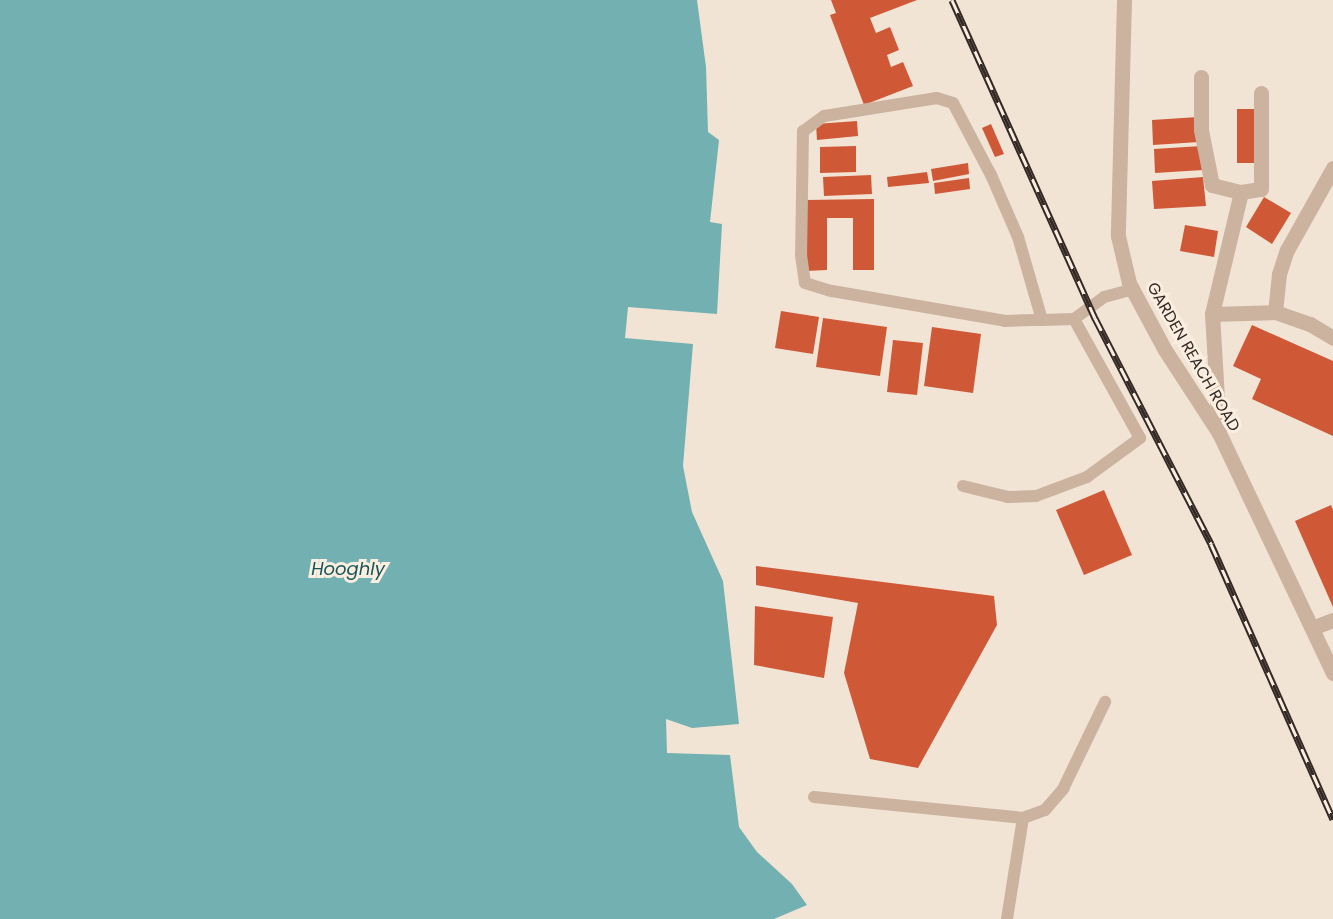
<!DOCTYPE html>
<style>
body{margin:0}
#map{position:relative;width:1333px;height:919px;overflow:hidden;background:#f2e4d5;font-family:Poppins,sans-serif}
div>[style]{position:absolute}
.water>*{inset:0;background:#72b0b1}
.building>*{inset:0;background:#cf5836}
.service>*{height:12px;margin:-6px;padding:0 6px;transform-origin:6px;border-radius:6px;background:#cbb3a0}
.minor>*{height:15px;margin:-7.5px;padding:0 7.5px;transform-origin:7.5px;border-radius:7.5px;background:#cbb3a0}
.rail>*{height:7px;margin-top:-3.5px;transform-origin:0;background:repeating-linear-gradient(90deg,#faeee1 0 14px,#342924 0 28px);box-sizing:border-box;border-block:2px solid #342924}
span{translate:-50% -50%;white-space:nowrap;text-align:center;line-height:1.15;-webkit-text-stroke:6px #faeee1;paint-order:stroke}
.street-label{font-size:16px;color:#342924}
.water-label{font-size:18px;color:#175558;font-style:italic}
</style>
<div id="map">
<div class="water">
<div style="clip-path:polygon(0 0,697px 0,706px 67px,708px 132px,719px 140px,710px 222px,722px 224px,717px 314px,628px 307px,625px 338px,693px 344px,683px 466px,692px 512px,723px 581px,739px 724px,692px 728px,666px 719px,667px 753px,730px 755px,739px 827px,757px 852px,792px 884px,807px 905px,774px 919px,0 919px)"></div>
</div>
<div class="building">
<div style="clip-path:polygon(831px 0,917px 0,870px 18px,876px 33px,890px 27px,899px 50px,887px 55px,891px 67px,903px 62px,913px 86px,864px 105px,830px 15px,836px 13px)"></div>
<div style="clip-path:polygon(1237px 109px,1258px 109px,1258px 163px,1237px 163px)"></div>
<div style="clip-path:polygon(1198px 117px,1199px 142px,1153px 145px,1152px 120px)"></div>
<div style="clip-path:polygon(857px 121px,858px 136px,817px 140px,816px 124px)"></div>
<div style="clip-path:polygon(991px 124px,1004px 154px,995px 157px,982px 128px)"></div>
<div style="clip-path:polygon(856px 146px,856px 172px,820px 173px,820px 147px)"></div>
<div style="clip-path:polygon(1201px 146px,1203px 170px,1155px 173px,1154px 149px)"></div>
<div style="clip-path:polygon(968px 163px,969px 174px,933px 181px,931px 169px)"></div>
<div style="clip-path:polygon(927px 172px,929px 183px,888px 187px,887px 177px)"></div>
<div style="clip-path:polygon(871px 175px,872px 194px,824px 196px,823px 177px)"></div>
<div style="clip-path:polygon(1203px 177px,1206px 206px,1154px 209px,1152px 181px)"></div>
<div style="clip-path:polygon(969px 178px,970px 189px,935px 194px,934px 183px)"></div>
<div style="clip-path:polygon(1264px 197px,1291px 213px,1272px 244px,1246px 227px)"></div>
<div style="clip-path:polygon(874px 199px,874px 270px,853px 270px,853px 218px,827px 218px,827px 270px,806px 271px,806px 200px)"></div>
<div style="clip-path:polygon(1185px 225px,1218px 231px,1214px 257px,1180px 251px)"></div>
<div style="clip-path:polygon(781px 311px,819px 317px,813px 354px,775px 348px)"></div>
<div style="clip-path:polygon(823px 318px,887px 327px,880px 376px,816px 367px)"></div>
<div style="clip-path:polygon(1252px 325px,1333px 361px,1333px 436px,1252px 399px,1261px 379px,1233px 366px)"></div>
<div style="clip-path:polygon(932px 327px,981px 334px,973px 393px,924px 386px)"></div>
<div style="clip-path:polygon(893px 340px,923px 343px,917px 395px,887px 392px)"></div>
<div style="clip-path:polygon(1104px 490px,1132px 555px,1084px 575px,1056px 510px)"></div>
<div style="clip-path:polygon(1331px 505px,1333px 510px,1333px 607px,1295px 521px)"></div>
<div style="clip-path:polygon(756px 566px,994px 596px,997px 625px,918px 768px,870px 759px,844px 673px,858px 603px,756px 585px)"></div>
<div style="clip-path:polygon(755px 606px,833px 617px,824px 678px,754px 665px)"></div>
</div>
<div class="service">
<div style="left:1042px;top:320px;width:86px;rotate:-106.1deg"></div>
<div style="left:1018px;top:237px;width:68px;rotate:-113.5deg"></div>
<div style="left:991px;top:175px;width:81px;rotate:-117.8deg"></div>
<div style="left:953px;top:103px;width:17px;rotate:-163deg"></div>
<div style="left:937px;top:98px;width:114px;rotate:170.9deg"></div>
<div style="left:824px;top:116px;width:26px;rotate:144deg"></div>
<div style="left:803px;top:131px;width:124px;rotate:90.9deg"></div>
<div style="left:801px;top:255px;width:28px;rotate:82deg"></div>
<div style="left:805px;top:283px;width:28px;rotate:17deg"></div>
<div style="left:832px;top:291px;width:176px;rotate:9.8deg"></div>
<div style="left:1005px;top:321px;width:37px;rotate:-2deg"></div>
<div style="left:1042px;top:320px;width:32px;rotate:-2deg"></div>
<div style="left:1074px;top:319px;width:37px;rotate:-36deg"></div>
<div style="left:1104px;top:297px;width:30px;rotate:-15deg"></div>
<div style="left:963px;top:486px;width:46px;rotate:13.7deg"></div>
<div style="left:1008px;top:497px;width:28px;rotate:-2deg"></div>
<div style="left:1036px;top:496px;width:54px;rotate:-20.4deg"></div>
<div style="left:1087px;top:477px;width:66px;rotate:-36.3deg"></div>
<div style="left:1140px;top:438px;width:136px;rotate:-119deg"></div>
<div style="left:814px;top:797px;width:210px;rotate:5.7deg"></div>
<div style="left:1023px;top:818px;width:23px;rotate:-20deg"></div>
<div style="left:1045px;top:810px;width:28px;rotate:-49deg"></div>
<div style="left:1063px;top:789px;width:97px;rotate:-64.2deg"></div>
<div style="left:1007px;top:919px;width:102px;rotate:-81deg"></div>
</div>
<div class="minor">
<div style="left:1124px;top:0;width:236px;rotate:91.5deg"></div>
<div style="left:1118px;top:236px;width:48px;rotate:76.8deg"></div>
<div style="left:1129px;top:283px;width:76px;rotate:61.8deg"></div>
<div style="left:1165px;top:350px;width:99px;rotate:57deg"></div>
<div style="left:1219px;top:433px;width:266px;rotate:64.6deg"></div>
<div style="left:1201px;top:77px;width:53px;rotate:90deg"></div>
<div style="left:1201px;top:130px;width:56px;rotate:78.7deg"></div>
<div style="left:1212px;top:185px;width:30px;rotate:14deg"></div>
<div style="left:1241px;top:192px;width:125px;rotate:103.4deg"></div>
<div style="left:1212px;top:314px;width:117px;rotate:86.6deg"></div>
<div style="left:1241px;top:192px;width:20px;rotate:-9deg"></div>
<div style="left:1261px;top:189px;width:96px;rotate:-90deg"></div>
<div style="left:1275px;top:312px;width:38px;rotate:-84deg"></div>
<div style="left:1279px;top:274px;width:25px;rotate:-72deg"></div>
<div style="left:1287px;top:250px;width:94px;rotate:-60.7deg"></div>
<div style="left:1212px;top:314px;width:63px;rotate:-1.8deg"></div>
<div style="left:1275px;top:312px;width:37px;rotate:19deg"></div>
<div style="left:1310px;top:324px;width:27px;rotate:31deg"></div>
<div style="left:1312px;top:628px;width:22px;rotate:-21deg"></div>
</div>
<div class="rail">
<div style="left:952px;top:0;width:349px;rotate:65.8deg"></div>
<div style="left:1095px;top:318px;width:254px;rotate:62.8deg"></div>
<div style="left:1211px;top:544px;width:301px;rotate:66.1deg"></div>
</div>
<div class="street-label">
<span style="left:1193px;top:357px;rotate:60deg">GARDEN REACH ROAD</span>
</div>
<div class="water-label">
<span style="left:348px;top:569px">Hooghly</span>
</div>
</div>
